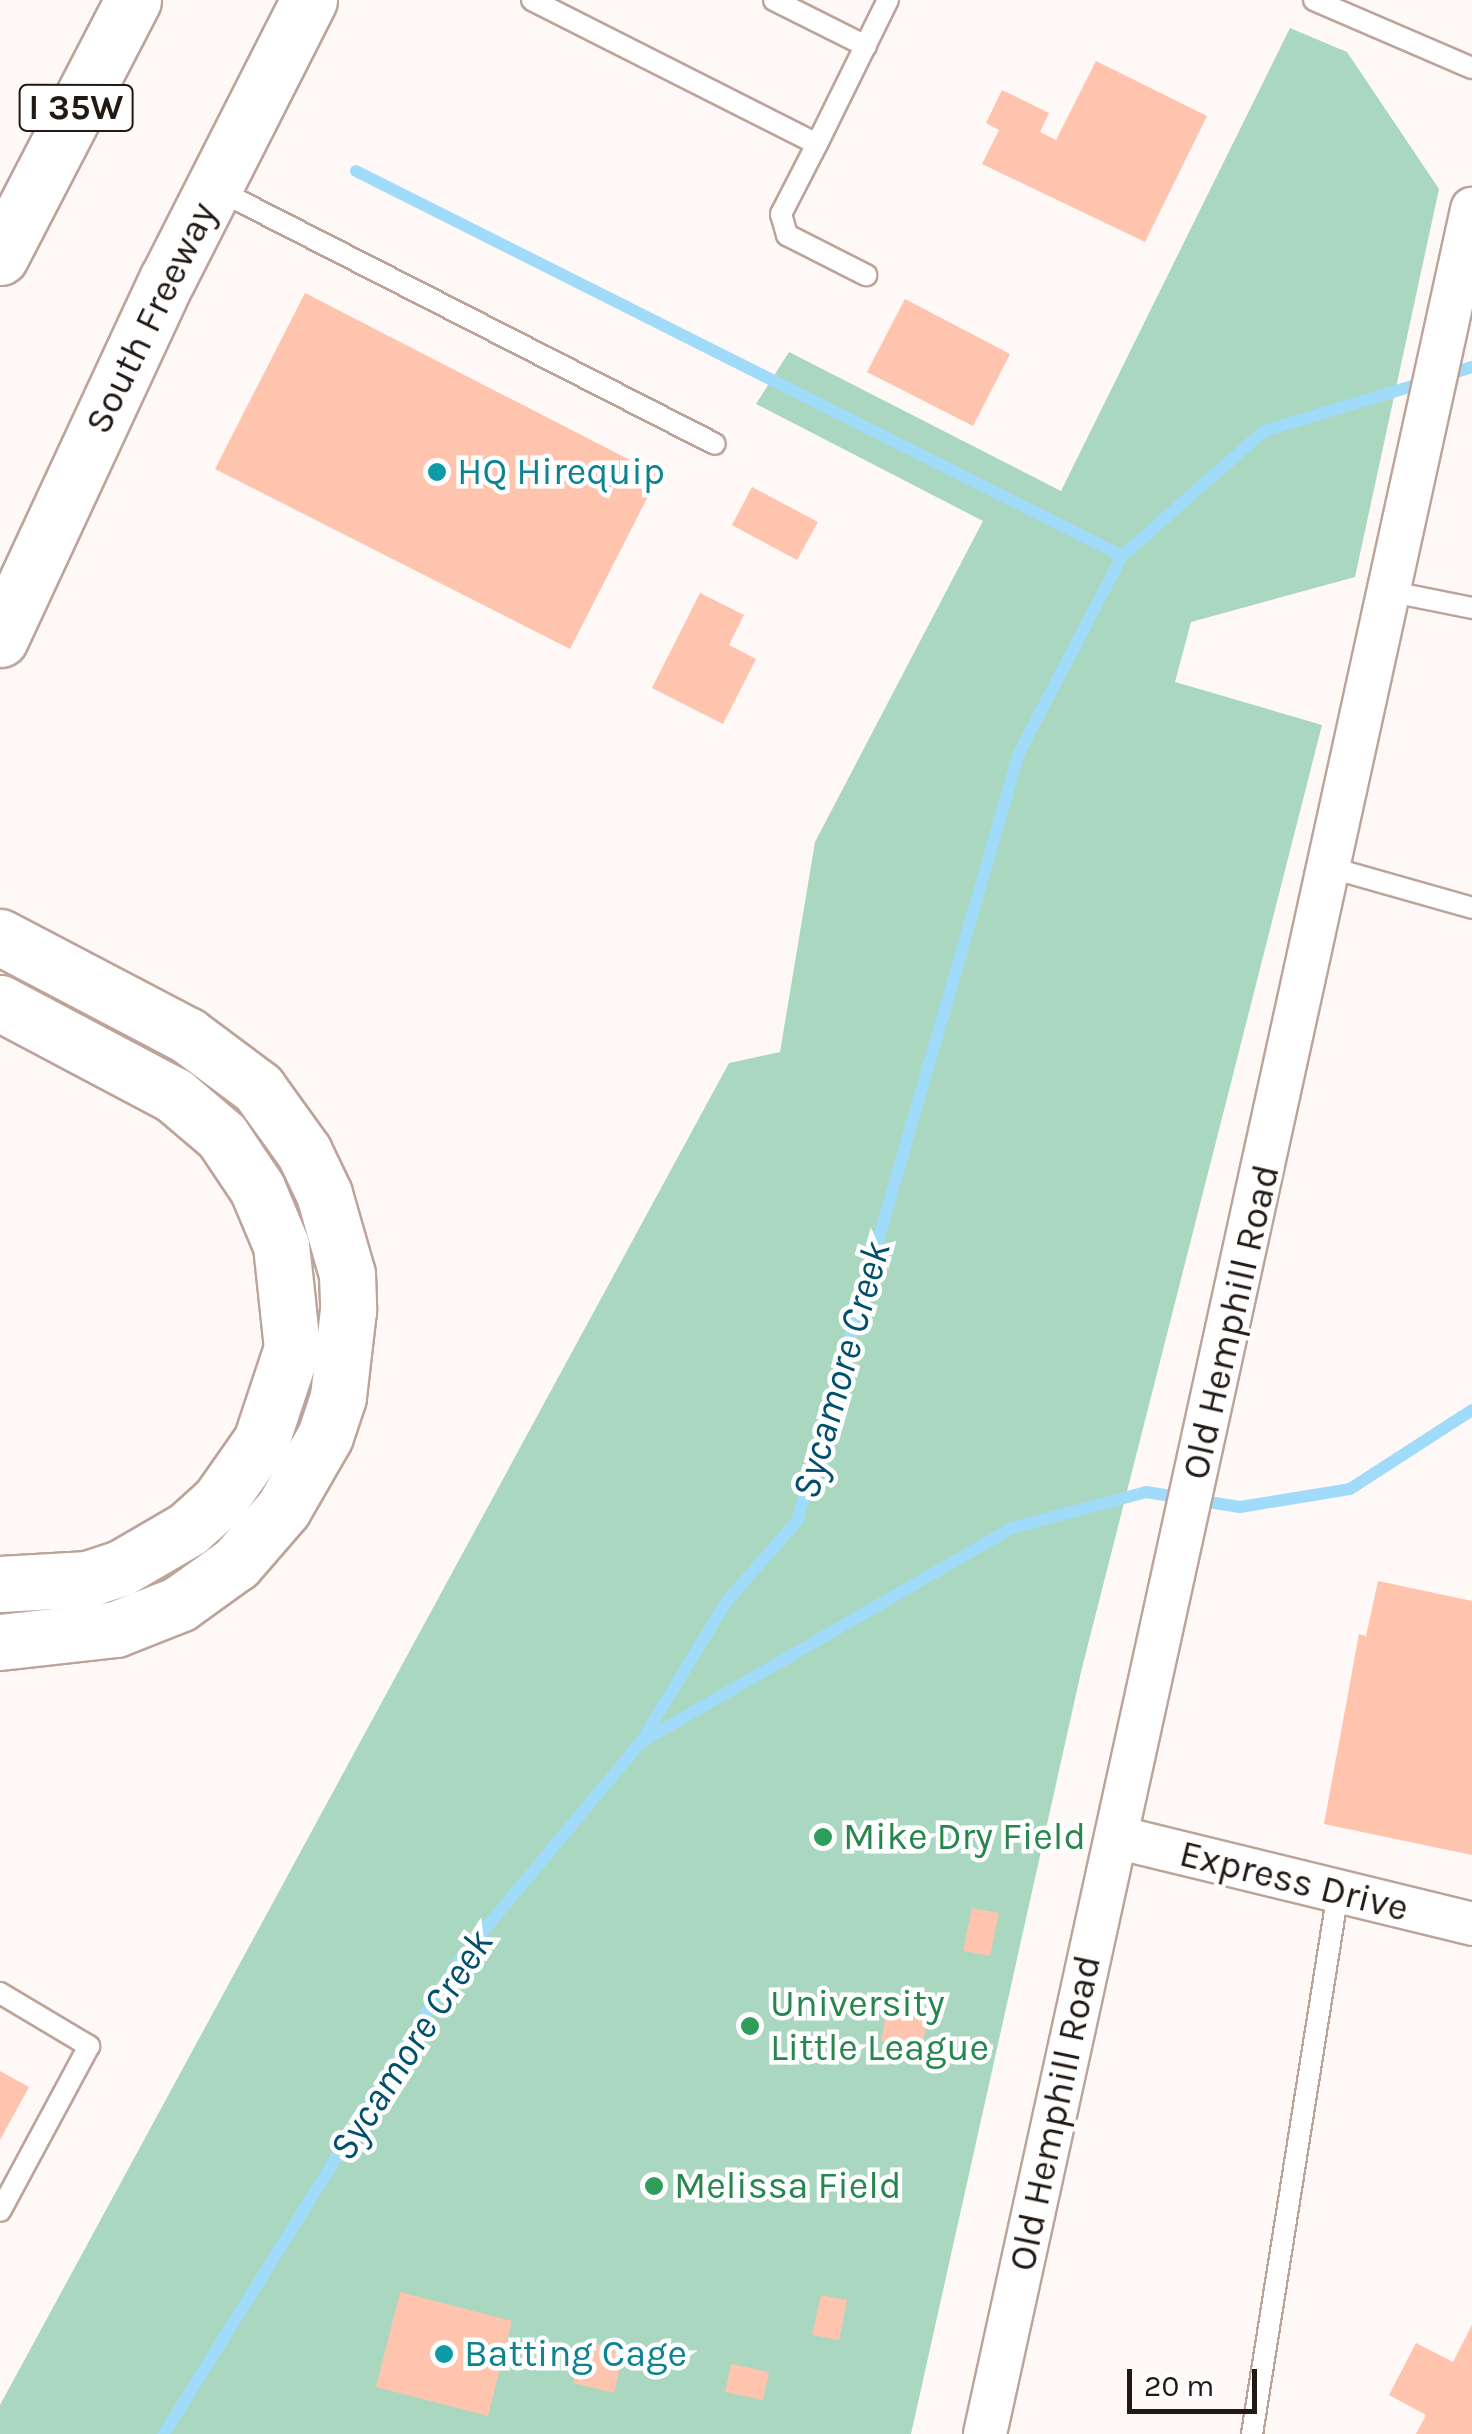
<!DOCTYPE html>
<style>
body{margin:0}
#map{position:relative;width:1472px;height:2434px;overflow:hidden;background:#fef8f6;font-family:Karla,sans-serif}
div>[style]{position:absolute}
.green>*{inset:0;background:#a9d7c0}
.stream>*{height:12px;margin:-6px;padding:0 6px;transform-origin:6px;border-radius:6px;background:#a1dbfa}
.building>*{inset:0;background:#fec4ad}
.roads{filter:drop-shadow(2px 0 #bda49a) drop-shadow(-2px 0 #bda49a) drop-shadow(0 2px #bda49a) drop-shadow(0 -2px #bda49a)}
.service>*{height:20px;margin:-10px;padding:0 10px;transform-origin:10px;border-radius:10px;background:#fff}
.minor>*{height:42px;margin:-21px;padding:0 21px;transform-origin:21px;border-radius:21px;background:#fff}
.secondary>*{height:55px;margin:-27.5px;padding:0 27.5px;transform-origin:27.5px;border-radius:27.5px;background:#fff}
.motorway>*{height:55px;margin:-27.5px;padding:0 27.5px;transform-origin:27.5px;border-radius:27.5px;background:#fff}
.dots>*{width:28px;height:28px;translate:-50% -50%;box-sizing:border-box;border:5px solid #fff;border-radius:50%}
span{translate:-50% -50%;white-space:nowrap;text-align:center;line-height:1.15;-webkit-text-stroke:9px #fff;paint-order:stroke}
.shield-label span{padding:2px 8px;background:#fff;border:2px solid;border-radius:8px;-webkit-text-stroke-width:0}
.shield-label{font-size:35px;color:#221915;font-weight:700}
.street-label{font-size:38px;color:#221915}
.culture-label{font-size:38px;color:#0d838f}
.left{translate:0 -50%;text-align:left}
.leisure-label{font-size:38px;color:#27864d}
.water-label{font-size:40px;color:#00506d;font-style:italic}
.scale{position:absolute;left:1127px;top:2369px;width:130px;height:45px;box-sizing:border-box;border:5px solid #221915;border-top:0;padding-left:12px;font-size:30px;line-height:35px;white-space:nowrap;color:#221915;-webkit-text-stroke:8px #fff;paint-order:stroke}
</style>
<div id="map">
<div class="green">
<div style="clip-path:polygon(1290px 28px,1347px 52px,1439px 189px,1355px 577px,1191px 622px,1175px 682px,1322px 725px,1081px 1672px,911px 2434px,0 2434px,0 2405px,729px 1063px,780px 1052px,815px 842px,983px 521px,756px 404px,789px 352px,1061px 491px)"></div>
</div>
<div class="stream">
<div style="left:356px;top:171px;width:857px;rotate:26.68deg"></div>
<div style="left:1444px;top:376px;width:29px;rotate:-18deg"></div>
<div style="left:643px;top:1741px;width:426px;rotate:-30deg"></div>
<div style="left:1012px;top:1528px;width:139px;rotate:-15deg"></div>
<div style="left:1146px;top:1492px;width:95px;rotate:9.1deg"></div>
<div style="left:1240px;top:1507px;width:111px;rotate:-9.3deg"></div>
<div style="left:1350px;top:1489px;width:145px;rotate:-32.9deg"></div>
<div style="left:164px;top:2434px;width:560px;rotate:-58.07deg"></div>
<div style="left:460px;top:1959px;width:283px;rotate:-50.2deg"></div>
<div style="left:641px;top:1742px;width:164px;rotate:-58.7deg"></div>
<div style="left:726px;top:1602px;width:108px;rotate:-48.8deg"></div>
<div style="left:797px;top:1521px;width:799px;rotate:-73.88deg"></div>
<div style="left:1019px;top:753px;width:222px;rotate:-62.4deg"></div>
<div style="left:1122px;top:556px;width:189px;rotate:-41.4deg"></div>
<div style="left:1264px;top:431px;width:168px;rotate:-16.9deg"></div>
</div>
<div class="building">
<div style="clip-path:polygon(1096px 61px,1207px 116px,1145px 242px,982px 164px,999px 130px,986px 123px,1002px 90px,1049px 113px,1040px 132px,1056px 140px)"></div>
<div style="clip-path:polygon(305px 293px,659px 475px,570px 649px,215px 469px)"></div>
<div style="clip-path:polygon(905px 299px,1010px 354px,973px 426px,867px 372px)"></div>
<div style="clip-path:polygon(752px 487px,818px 522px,797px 560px,732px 525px)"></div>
<div style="clip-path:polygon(700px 593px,744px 615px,729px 645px,756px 659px,723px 724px,652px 688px)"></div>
<div style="clip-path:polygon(1378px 1581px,1472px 1601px,1472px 1855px,1324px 1824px,1359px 1634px,1366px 1636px)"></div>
<div style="clip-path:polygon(972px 1908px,999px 1913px,990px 1956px,963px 1951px)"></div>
<div style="clip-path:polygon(887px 2009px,928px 2017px,922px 2049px,881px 2041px)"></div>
<div style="clip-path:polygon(0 2071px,29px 2087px,0 2140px)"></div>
<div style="clip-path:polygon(400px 2292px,512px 2321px,488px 2416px,376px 2387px)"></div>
<div style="clip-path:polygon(821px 2295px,847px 2300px,839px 2340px,812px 2335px)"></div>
<div style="clip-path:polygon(1472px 2325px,1472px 2434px,1416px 2434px,1426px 2415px,1389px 2395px,1416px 2343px,1453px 2362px)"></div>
<div style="clip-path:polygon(583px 2341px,624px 2350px,614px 2393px,573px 2383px)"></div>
<div style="clip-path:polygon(731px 2364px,769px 2372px,763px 2400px,725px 2392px)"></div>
</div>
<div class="roads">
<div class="service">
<div style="left:532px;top:0;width:319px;rotate:26.8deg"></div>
<div style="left:817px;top:144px;width:161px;rotate:-63.8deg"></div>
<div style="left:774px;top:0;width:103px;rotate:26.6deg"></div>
<div style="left:1314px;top:0;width:172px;rotate:23.3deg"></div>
<div style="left:817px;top:144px;width:79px;rotate:117.2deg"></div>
<div style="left:781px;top:214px;width:22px;rotate:74deg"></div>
<div style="left:787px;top:235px;width:89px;rotate:26.9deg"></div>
<div style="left:216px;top:189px;width:560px;rotate:27.07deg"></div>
<div style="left:1392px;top:592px;width:82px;rotate:11.3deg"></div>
<div style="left:1332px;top:868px;width:146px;rotate:15.9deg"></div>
<div style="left:0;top:1993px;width:104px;rotate:30.8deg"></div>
<div style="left:89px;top:2046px;width:187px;rotate:118.3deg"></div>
<div style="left:1252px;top:2434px;width:549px;rotate:-80.98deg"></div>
</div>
<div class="minor">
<div style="left:1116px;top:1837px;width:366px;rotate:13.7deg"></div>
<div style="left:985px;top:2434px;width:2278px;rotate:-77.65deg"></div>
</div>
<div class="secondary">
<div style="left:0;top:639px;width:396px;rotate:-65.1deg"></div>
<div style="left:167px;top:280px;width:314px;rotate:-63.1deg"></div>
<div style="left:0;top:937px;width:211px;rotate:27.7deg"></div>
<div style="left:187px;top:1035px;width:89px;rotate:36.7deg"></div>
<div style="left:258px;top:1088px;width:79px;rotate:54.3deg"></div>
<div style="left:304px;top:1152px;width:47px;rotate:64.5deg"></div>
<div style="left:324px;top:1194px;width:83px;rotate:74deg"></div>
<div style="left:347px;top:1274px;width:36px;rotate:88deg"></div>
<div style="left:348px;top:1310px;width:88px;rotate:96.6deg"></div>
<div style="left:338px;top:1397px;width:41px;rotate:108.4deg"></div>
<div style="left:325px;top:1436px;width:84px;rotate:119.9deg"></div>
<div style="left:283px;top:1509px;width:72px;rotate:131deg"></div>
<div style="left:236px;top:1563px;width:70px;rotate:144.3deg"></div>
<div style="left:179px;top:1604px;width:68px;rotate:158.4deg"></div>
<div style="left:116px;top:1629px;width:117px;rotate:173.6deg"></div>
<div style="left:0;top:1003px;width:197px;rotate:27.9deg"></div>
<div style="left:174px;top:1095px;width:63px;rotate:40.5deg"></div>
<div style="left:222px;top:1136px;width:63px;rotate:56.1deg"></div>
<div style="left:257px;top:1188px;width:62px;rotate:67.2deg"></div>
<div style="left:281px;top:1245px;width:104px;rotate:83.9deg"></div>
<div style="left:292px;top:1348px;width:98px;rotate:108.4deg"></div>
<div style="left:261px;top:1441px;width:73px;rotate:125deg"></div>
<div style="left:219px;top:1501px;width:42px;rotate:137.9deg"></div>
<div style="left:188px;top:1529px;width:78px;rotate:149.8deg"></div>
<div style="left:121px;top:1568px;width:35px;rotate:162deg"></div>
<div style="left:88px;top:1579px;width:88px;rotate:176.7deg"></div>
</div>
<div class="motorway">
<div style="left:0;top:257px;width:289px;rotate:-62.6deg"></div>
</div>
</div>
<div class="dots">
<div style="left:437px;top:472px;background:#0f9aa8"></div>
<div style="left:823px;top:1837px;background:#2e9e5b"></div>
<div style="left:750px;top:2026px;background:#2e9e5b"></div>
<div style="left:654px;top:2186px;background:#2e9e5b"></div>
<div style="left:444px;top:2354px;background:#0f9aa8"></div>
</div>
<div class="shield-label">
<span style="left:76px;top:108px">I 35W</span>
</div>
<div class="street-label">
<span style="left:151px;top:318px;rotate:-64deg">South Freeway</span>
<span style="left:1231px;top:1322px;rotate:-77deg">Old Hemphill Road</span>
<span style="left:1294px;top:1881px;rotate:14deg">Express Drive</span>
<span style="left:1055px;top:2113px;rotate:-78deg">Old Hemphill Road</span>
</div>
<div class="culture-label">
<span class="left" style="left:457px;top:472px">HQ Hirequip</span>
<span class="left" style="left:464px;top:2354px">Batting Cage</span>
</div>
<div class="leisure-label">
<span class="left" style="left:843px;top:1837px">Mike Dry Field</span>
<span class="left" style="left:770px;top:2026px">University<br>Little League</span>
<span class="left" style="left:674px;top:2186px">Melissa Field</span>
</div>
<div class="water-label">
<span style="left:841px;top:1370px;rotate:-74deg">Sycamore Creek</span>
<span style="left:411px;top:2045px;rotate:-57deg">Sycamore Creek</span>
</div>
<div class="scale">20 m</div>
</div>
